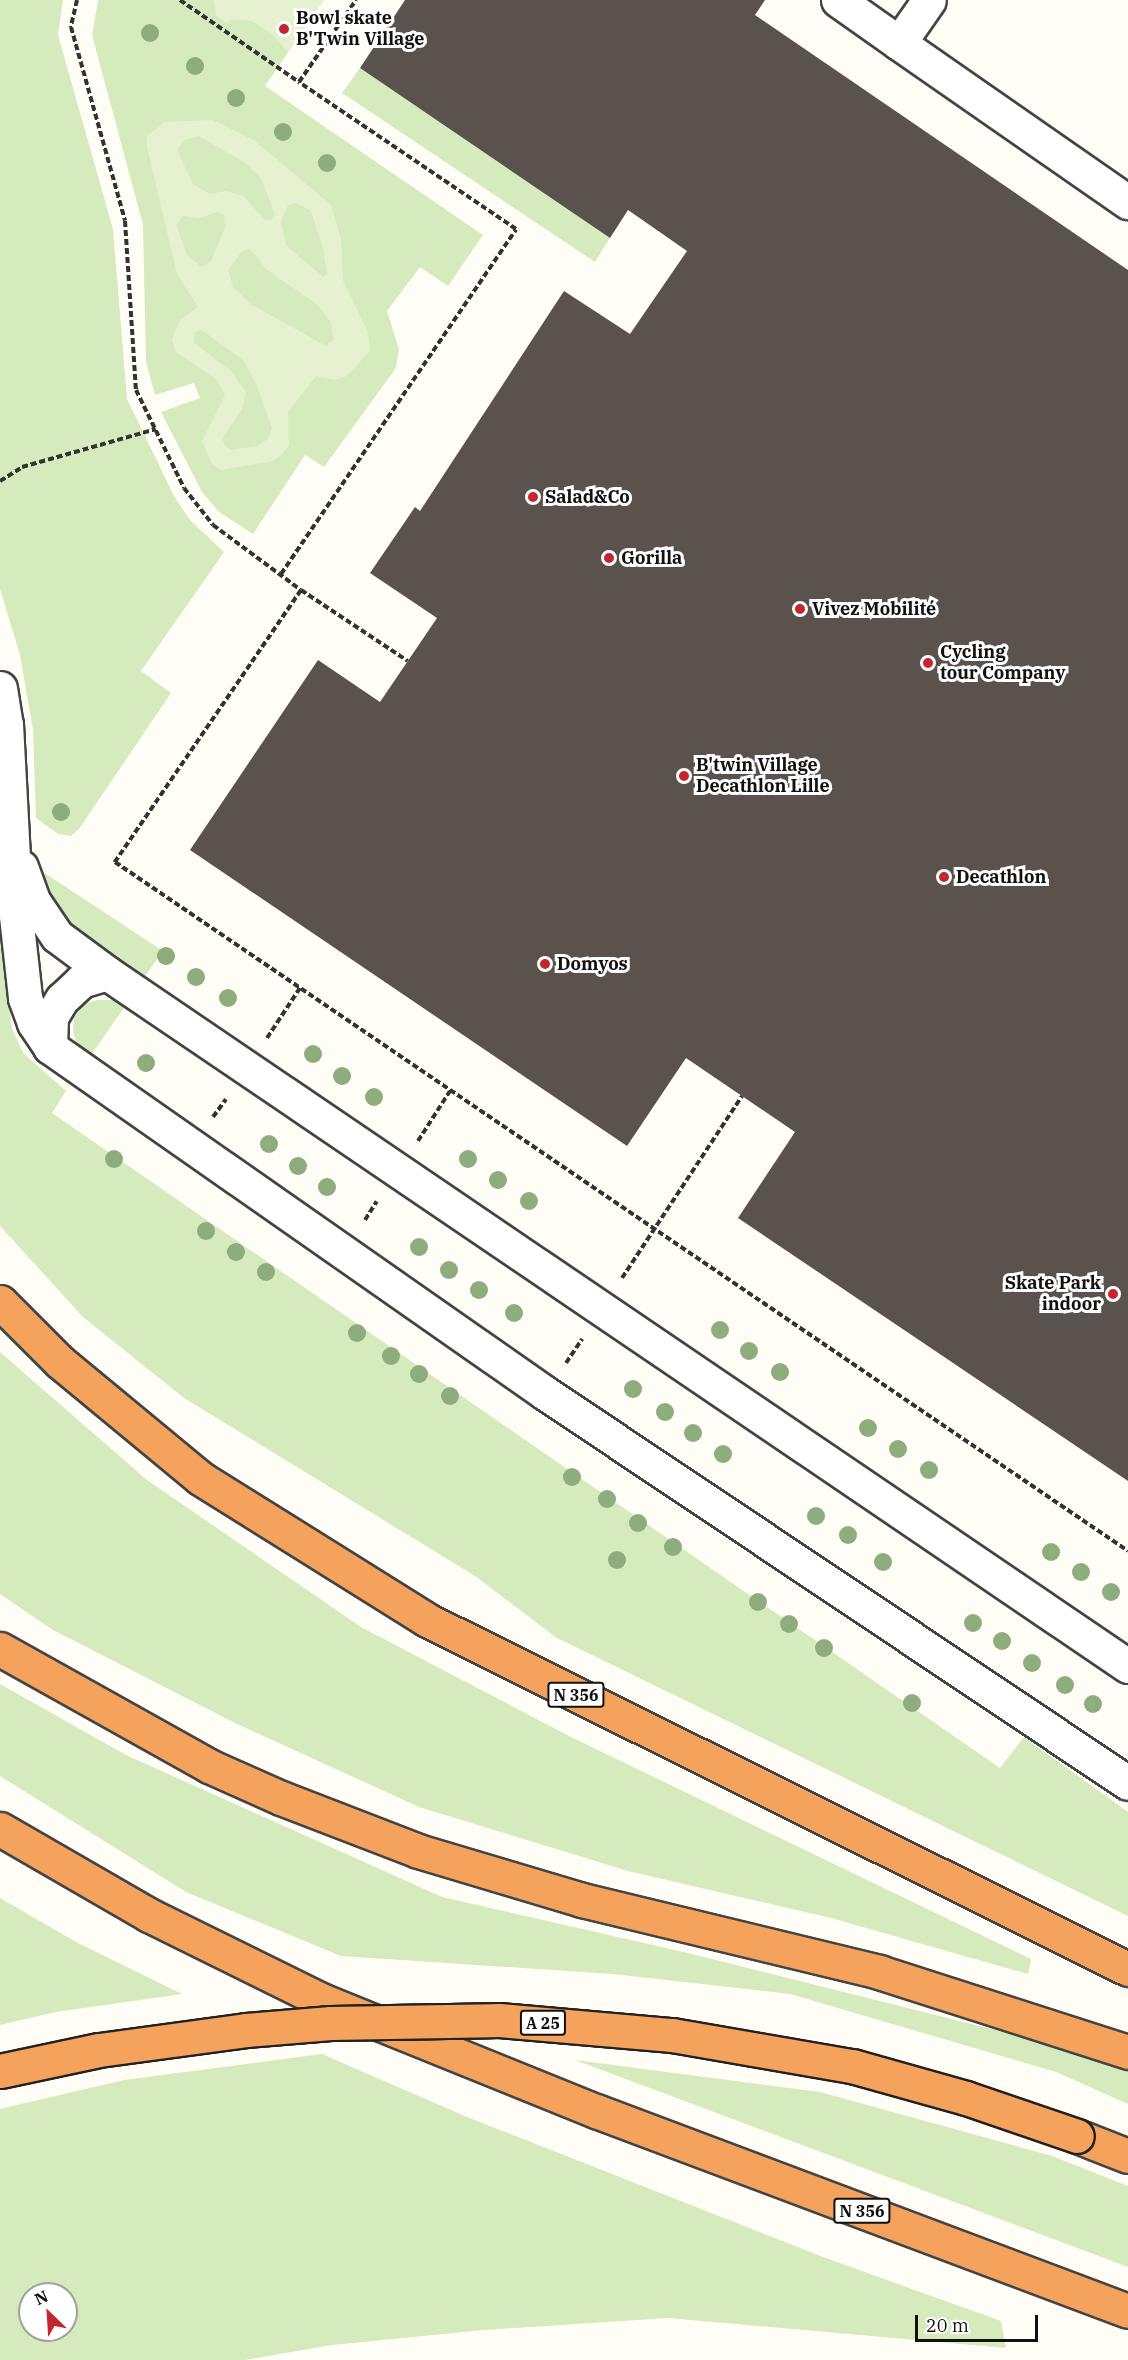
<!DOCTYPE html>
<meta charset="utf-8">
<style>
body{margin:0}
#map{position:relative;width:1128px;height:2360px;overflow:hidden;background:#fffdf5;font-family:"IBM Plex Serif",serif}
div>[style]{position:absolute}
.green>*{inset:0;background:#d5ebbd}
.pitch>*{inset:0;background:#e6f2cf}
.building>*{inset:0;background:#5a524d}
.path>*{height:4px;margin-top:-2px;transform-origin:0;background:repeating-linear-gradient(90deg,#333 0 6px,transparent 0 9px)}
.roads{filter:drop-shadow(2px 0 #444) drop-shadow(-2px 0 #444) drop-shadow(0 2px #444) drop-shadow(0 -2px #444)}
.minor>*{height:33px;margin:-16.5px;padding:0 16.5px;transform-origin:16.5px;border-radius:16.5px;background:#fff}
.highway>*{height:33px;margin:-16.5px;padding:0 16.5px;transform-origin:16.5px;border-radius:16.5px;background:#f5a25d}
.bridges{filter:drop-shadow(2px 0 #222) drop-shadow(-2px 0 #222) drop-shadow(0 2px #222) drop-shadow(0 -2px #222)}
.highway-bridge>*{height:33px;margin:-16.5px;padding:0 16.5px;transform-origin:16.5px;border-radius:16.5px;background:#f5a25d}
.trees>*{width:18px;height:18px;margin:-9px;border-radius:50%;background:#8dad7f}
.dots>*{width:16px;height:16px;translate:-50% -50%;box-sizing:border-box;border:3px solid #fff;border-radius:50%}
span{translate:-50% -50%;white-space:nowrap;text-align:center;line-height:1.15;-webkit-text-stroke:6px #fff;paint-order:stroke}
.shield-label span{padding:2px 4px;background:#fff;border:2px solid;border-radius:4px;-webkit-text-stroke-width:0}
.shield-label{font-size:16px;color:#111;font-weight:700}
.poi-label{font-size:18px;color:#111;font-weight:700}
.left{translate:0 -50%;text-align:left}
.right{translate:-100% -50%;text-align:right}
.north{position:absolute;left:18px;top:2282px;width:60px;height:60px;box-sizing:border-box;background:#fff;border:2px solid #a0a0a0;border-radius:50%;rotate:335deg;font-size:16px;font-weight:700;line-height:24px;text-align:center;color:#111}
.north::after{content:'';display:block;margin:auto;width:21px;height:27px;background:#c4262e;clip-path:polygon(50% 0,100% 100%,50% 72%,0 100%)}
.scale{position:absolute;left:915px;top:2315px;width:123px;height:27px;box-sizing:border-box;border:3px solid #111;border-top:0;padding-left:8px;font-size:18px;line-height:21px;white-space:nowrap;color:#111;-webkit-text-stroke:4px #fff;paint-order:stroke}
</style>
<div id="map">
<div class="green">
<div style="clip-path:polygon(0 0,63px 0,58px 35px,113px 229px,127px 399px,174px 496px,190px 520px,224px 552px,141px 671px,171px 693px,79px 829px,71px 836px,58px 834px,36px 818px,33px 730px,20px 655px,0 589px)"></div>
<div style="clip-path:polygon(98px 0,324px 0,265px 86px,483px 235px,448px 286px,420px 267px,387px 311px,399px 349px,396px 368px,324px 467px,305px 455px,253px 534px,219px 512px,202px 492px,161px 412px,200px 398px,194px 383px,155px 395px,146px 362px,143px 225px,92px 35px)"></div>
<div style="clip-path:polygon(360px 68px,610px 238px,595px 262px,342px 93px)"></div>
<div style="clip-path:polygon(43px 872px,163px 951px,143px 979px,70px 930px,44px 893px)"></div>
<div style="clip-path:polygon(0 915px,12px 1029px,24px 1054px,66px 1091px,52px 1113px,1000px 1768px,1024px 1737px,1128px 1812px,1128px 1916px,557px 1638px,475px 1576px,184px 1398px,83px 1317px,0 1226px)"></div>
<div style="clip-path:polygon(97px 1000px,113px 1000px,125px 1006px,89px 1058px,78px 1047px,73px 1032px,74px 1018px,84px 1004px)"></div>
<div style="clip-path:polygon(0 1352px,147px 1480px,361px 1627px,571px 1737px,1031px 1959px,1028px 1974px,831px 1918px,628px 1871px,419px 1807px,235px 1723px,53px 1630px,0 1594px)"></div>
<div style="clip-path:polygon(0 1684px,126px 1755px,442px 1897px,688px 1953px,1091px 2054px,1128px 2071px,1128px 2104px,1056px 2072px,790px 1994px,613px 1974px,341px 1956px,186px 1892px,0 1776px)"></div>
<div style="clip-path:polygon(0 1898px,78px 1943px,182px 1994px,56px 2012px,0 2025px)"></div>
<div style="clip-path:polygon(evenodd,322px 2054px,467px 2117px,823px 2257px,1001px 2321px,1006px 2348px,668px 2318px,484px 2330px,332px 2345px,245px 2360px,0 2360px,0 2109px,124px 2080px,322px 2054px,30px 2294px,66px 2294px,66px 2330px,30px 2330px,30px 2294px)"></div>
<div style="clip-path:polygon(575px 2060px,820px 2092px,1052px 2156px,1128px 2186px,1128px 2267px)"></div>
</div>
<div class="pitch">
<div style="clip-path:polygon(214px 0,324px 0,288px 52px,272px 34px,252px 21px,234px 19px,226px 23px,216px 15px)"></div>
<div style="clip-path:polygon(evenodd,213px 120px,255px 141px,331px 205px,341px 239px,343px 281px,368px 332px,370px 351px,347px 376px,335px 380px,316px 376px,288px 412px,289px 445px,280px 456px,270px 462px,221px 470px,212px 464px,202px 441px,225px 395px,217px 380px,176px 352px,172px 339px,180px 320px,198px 307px,177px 274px,147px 147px,147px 136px,165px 122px,213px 120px,199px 136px,247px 164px,261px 178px,275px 214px,271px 220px,265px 220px,243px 196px,226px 191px,210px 194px,193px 184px,177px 150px,184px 140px,199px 136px,213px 120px,296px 203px,311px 211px,323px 248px,327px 274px,323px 277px,286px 245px,281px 221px,288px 205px,296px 203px,213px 120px,217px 212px,224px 215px,225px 228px,211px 261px,201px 267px,187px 255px,176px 225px,183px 216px,199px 218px,217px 212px,213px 120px,250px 249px,267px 270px,317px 304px,330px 321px,334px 339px,326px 346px,252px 305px,233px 287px,228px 270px,242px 251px,250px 249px,213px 120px,202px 330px,244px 361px,257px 386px,272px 428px,268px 439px,257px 446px,231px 450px,225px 446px,222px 439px,242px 409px,246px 392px,231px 371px,194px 343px,195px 332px,202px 330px)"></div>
</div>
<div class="building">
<div style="clip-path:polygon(405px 0,765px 0,755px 15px,1128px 270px,1128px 1481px,738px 1218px,795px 1132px,686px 1058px,627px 1146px,190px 850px,318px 660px,380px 702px,437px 618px,370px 573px,415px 507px,420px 511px,564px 291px,630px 334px,687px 251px,628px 210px,610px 238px,360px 68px)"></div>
</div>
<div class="path">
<div style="left:77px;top:0;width:28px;rotate:103deg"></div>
<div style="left:71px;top:27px;width:201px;rotate:74.4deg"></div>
<div style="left:125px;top:221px;width:169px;rotate:86.3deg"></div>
<div style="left:136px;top:390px;width:109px;rotate:63.9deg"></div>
<div style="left:184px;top:488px;width:47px;rotate:51.9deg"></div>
<div style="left:213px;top:525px;width:109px;rotate:36.5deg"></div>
<div style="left:301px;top:590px;width:330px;rotate:124.4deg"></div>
<div style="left:115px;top:862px;width:1225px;rotate:34.22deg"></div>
<div style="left:180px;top:0;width:145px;rotate:34.6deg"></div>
<div style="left:0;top:481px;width:26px;rotate:-32deg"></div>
<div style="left:22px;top:467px;width:139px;rotate:-15.8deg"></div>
<div style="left:281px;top:574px;width:417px;rotate:-55.7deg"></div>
<div style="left:516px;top:229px;width:262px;rotate:-145.9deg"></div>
<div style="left:299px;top:82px;width:100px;rotate:-55.2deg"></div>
<div style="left:301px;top:590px;width:128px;rotate:33.6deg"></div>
<div style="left:267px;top:1038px;width:60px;rotate:-56.6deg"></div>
<div style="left:213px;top:1117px;width:22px;rotate:-54deg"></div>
<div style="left:418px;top:1141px;width:59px;rotate:-57.4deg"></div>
<div style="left:365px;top:1220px;width:22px;rotate:-58deg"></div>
<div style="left:622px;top:1278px;width:218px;rotate:-56.6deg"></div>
<div style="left:566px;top:1363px;width:29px;rotate:-56deg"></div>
</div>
<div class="roads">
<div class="minor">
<div style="left:838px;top:0;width:75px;rotate:35.2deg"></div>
<div style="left:899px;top:43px;width:52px;rotate:-55.1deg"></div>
<div style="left:899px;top:43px;width:279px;rotate:34.8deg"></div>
<div style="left:0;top:688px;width:36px;rotate:81deg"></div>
<div style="left:6px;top:724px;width:192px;rotate:87deg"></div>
<div style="left:16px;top:916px;width:82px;rotate:83.7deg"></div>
<div style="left:25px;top:998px;width:27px;rotate:70deg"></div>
<div style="left:34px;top:1023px;width:29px;rotate:56deg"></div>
<div style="left:50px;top:1047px;width:604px;rotate:34.95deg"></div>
<div style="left:545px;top:1393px;width:701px;rotate:33.78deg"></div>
<div style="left:21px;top:867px;width:37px;rotate:70deg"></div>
<div style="left:34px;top:902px;width:41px;rotate:55.9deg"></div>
<div style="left:57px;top:936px;width:62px;rotate:36.5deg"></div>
<div style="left:50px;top:1047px;width:30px;rotate:-88deg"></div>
<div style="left:51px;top:1017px;width:21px;rotate:-59deg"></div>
<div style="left:62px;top:999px;width:26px;rotate:-43deg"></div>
<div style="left:81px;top:981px;width:27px;rotate:-17deg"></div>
<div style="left:107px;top:973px;width:1234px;rotate:34.17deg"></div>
</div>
<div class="highway">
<div style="left:0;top:1302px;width:85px;rotate:45deg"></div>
<div style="left:60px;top:1362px;width:182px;rotate:39.6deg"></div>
<div style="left:200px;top:1478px;width:268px;rotate:32deg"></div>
<div style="left:427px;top:1620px;width:783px;rotate:26.47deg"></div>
<div style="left:0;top:1649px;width:240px;rotate:29.2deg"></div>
<div style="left:209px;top:1766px;width:79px;rotate:24deg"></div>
<div style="left:281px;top:1798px;width:147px;rotate:21.1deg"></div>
<div style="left:418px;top:1851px;width:171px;rotate:16.6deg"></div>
<div style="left:582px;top:1900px;width:306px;rotate:13.6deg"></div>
<div style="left:879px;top:1972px;width:262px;rotate:17.8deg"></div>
<div style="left:0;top:1829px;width:172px;rotate:30deg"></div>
<div style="left:149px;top:1915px;width:192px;rotate:26.3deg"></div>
<div style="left:321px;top:2000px;width:297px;rotate:22deg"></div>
<div style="left:596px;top:2111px;width:568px;rotate:20.6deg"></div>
<div style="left:1077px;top:2136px;width:55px;rotate:21.4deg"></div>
</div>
</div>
<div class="bridges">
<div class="highway-bridge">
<div style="left:0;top:2071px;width:101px;rotate:-12deg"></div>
<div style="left:99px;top:2050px;width:148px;rotate:-7.7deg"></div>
<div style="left:246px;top:2030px;width:85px;rotate:-4.7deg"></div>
<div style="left:331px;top:2023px;width:168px;rotate:-1deg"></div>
<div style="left:499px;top:2020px;width:174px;rotate:5deg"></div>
<div style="left:672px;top:2035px;width:183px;rotate:9.8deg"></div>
<div style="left:852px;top:2066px;width:118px;rotate:15.7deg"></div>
<div style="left:966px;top:2098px;width:117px;rotate:18.9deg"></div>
</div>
</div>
<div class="trees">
<div style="left:150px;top:33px"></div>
<div style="left:195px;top:66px"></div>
<div style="left:236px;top:98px"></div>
<div style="left:283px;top:132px"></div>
<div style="left:327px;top:163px"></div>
<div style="left:61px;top:812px"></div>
<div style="left:166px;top:956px"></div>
<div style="left:196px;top:977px"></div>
<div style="left:228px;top:998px"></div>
<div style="left:313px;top:1054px"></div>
<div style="left:146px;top:1063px"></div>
<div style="left:342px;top:1076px"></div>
<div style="left:374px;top:1097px"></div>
<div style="left:269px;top:1144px"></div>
<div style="left:114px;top:1159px"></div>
<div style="left:468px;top:1159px"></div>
<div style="left:298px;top:1166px"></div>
<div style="left:498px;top:1180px"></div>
<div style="left:327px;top:1187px"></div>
<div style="left:529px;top:1201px"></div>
<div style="left:206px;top:1231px"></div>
<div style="left:419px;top:1247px"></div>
<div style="left:236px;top:1252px"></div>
<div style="left:449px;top:1270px"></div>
<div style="left:266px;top:1272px"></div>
<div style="left:479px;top:1290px"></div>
<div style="left:514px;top:1313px"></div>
<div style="left:720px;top:1330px"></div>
<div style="left:357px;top:1333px"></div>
<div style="left:749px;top:1351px"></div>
<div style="left:391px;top:1356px"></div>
<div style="left:780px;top:1372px"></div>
<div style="left:419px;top:1374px"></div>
<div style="left:633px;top:1389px"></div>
<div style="left:450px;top:1396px"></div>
<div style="left:665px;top:1412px"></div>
<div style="left:868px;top:1428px"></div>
<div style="left:693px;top:1433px"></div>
<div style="left:898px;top:1449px"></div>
<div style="left:723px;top:1454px"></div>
<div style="left:929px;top:1470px"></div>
<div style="left:572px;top:1477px"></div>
<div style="left:607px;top:1499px"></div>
<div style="left:816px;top:1516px"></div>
<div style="left:638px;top:1523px"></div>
<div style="left:848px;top:1535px"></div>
<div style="left:673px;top:1547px"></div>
<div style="left:1051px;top:1552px"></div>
<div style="left:617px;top:1560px"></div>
<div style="left:883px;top:1562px"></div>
<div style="left:1081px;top:1572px"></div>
<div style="left:1111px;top:1592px"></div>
<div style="left:758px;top:1602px"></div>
<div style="left:973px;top:1623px"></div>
<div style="left:789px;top:1624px"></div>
<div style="left:1002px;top:1641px"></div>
<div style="left:824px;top:1648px"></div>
<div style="left:1032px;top:1663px"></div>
<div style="left:1065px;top:1685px"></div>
<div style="left:912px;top:1703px"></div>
<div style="left:1093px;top:1704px"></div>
</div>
<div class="dots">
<div style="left:284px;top:29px;background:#c4262e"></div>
<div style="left:533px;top:497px;background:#c4262e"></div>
<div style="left:609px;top:558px;background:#c4262e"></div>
<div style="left:800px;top:609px;background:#c4262e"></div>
<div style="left:928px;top:663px;background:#c4262e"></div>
<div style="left:684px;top:776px;background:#c4262e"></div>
<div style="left:944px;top:877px;background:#c4262e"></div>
<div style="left:545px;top:964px;background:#c4262e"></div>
<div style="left:1113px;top:1294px;background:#c4262e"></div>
</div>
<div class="shield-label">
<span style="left:576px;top:1695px">N 356</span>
<span style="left:543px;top:2023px">A 25</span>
<span style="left:862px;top:2211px">N 356</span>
</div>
<div class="poi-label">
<span class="left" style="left:296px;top:29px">Bowl skate<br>B'Twin Village</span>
<span class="left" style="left:545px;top:497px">Salad&amp;Co</span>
<span class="left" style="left:621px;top:558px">Gorilla</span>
<span class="left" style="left:812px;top:609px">Vivez Mobilité</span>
<span class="left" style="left:940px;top:663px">Cycling<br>tour Company</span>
<span class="left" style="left:696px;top:776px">B'twin Village<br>Decathlon Lille</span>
<span class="left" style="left:956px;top:877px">Decathlon</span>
<span class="left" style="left:557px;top:964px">Domyos</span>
<span class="right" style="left:1101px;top:1294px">Skate Park<br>indoor</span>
</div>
<div class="north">N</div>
<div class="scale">20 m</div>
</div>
